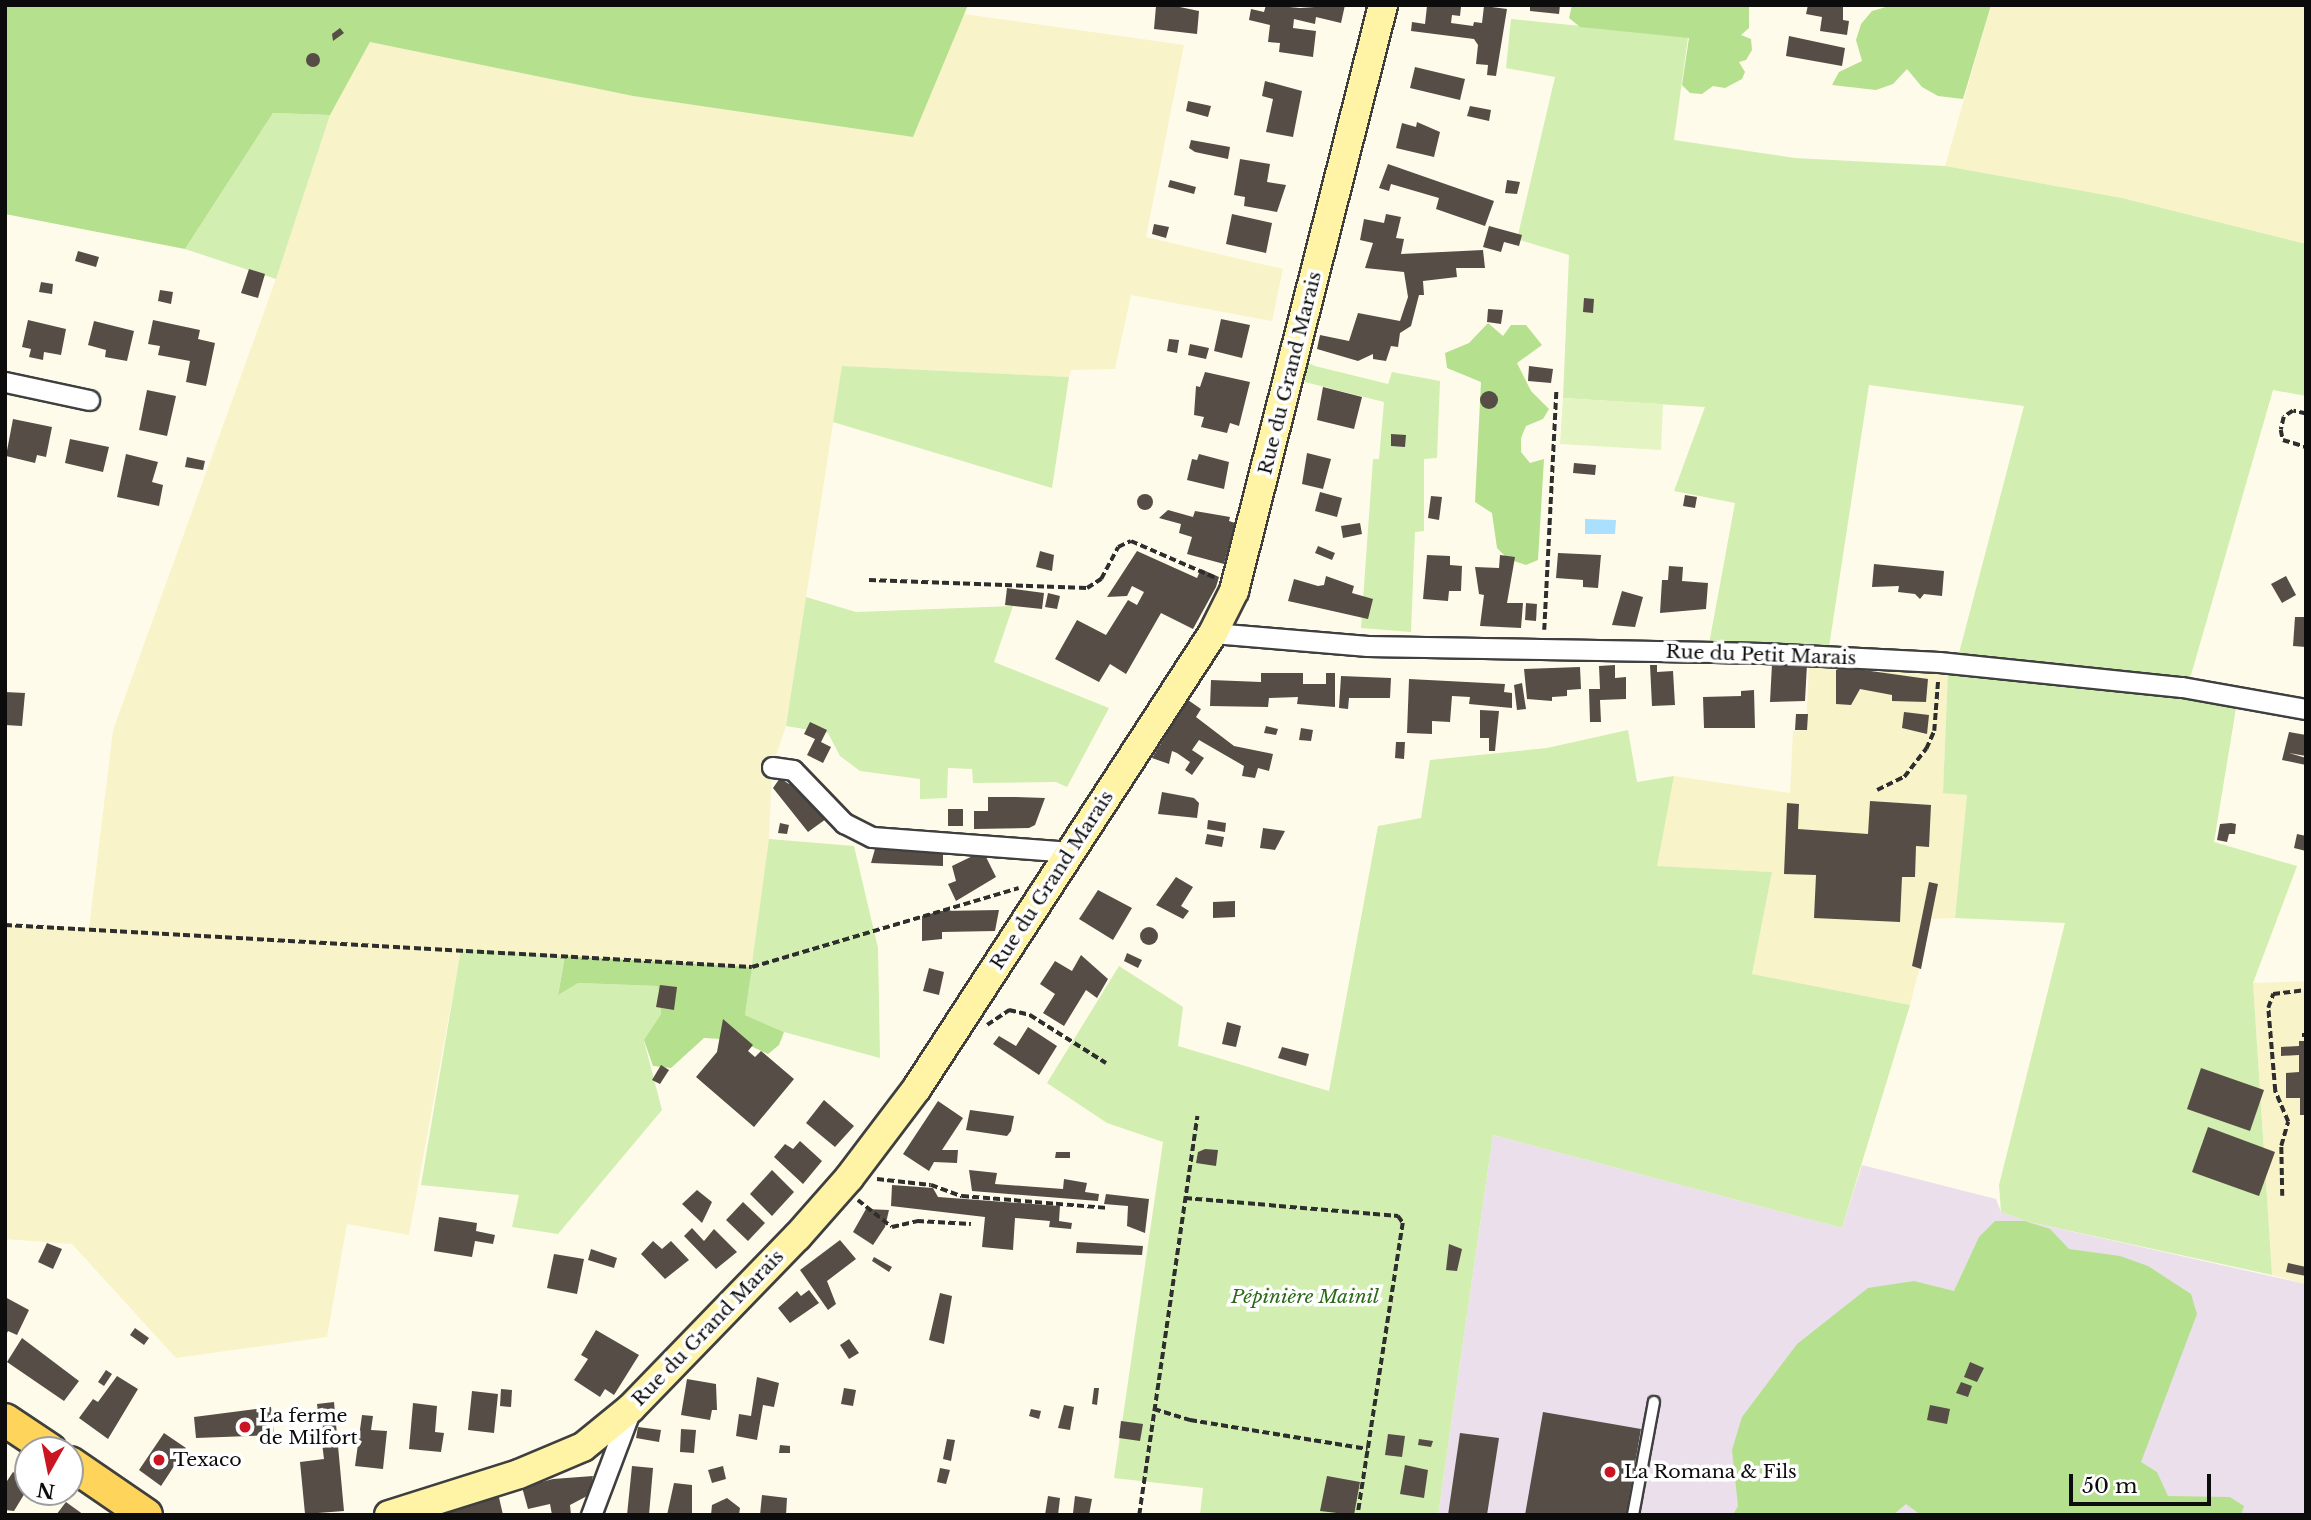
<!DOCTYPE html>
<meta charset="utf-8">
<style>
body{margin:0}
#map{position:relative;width:2311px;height:1520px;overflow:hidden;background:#fffbeb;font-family:"Libre Baskerville",serif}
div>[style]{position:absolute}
.industrial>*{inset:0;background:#ebdfec}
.farmland>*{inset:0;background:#f8f3c8}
.green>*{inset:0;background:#d2eeb1}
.forest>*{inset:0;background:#b5e08e}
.pitch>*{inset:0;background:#e4f4c3}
.water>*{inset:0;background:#aadffd}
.building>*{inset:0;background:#564d47}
.round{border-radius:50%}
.path>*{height:3.5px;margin-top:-1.75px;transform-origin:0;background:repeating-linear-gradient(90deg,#2e2e2e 0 7px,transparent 0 10.5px)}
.roads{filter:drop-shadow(2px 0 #3f3f3f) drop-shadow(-2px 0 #3f3f3f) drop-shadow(0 2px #3f3f3f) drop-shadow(0 -2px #3f3f3f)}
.lane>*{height:10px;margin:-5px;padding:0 5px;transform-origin:5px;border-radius:5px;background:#fff}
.street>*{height:19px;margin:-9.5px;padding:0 9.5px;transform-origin:9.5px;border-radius:9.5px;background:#fff}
.secondary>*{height:28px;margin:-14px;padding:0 14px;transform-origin:14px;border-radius:14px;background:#fff3a6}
.primary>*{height:32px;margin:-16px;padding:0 16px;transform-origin:16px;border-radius:16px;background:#ffd45b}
.dots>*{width:19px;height:19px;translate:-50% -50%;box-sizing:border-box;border:4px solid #fff;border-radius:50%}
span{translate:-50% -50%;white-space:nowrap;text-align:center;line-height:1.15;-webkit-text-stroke:7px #fff;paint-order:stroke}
.street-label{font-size:19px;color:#0c0c0c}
.park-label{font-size:19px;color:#296a16;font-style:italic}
.poi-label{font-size:19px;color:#0c0c0c}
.left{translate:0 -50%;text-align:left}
.frame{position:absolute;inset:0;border:7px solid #0c0c0c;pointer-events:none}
.north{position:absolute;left:14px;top:1436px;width:70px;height:70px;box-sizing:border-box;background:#fff;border:2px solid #9e9e9e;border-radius:50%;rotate:189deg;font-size:19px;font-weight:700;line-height:28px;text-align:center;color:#0c0c0c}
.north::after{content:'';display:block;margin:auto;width:24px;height:32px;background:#cb1622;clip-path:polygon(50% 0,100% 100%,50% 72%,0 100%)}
.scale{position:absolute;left:2069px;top:1474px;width:142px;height:32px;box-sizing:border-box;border:4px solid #0c0c0c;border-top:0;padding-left:9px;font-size:21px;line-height:24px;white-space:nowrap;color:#0c0c0c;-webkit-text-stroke:5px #fff;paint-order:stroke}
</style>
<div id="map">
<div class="industrial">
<div style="clip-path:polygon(1493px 1135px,1842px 1228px,1862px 1165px,1996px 1199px,2001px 1212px,2025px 1221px,2306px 1284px,2306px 1515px,1438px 1515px)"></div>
</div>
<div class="farmland">
<div style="clip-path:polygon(1991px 5px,2306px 5px,2306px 244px,2122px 198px,1945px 166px)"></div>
<div style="clip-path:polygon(964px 14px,1184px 45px,1146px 237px,1283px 269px,1272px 321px,1131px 295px,1115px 369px,1071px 370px,1069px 377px,842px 366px,786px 726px,772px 767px,769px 840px,752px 967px,461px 950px,409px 1235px,347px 1224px,327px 1337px,176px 1358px,72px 1244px,5px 1239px,5px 925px,89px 928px,113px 730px,276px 279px,330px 115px,370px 42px,633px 96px,913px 137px)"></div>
<div style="clip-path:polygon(1809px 663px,1948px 671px,1943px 792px,1967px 795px,1955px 918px,1932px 919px,1910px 1005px,1752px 974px,1772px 872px,1656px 866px,1674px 776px,1790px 793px,1793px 731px,1806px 730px)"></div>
<div style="clip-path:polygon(2306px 981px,2306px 1284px,2272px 1275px,2253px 983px)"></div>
</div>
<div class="green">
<div style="clip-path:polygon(1511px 19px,1688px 37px,1674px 140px,1795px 158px,1945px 166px,2122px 198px,2306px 244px,2306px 396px,2273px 390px,2189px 682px,1958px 657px,2024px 406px,1869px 385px,1829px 647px,1709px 644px,1735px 503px,1674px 491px,1705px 407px,1563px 398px,1569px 255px,1517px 239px,1555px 77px,1506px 68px)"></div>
<div style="clip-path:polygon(273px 113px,330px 115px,276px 279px,185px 249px)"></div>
<div style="clip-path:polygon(1294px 357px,1315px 366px,1388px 384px,1392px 372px,1440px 381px,1437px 458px,1424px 459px,1424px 531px,1415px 532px,1411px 632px,1361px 628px,1373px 459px,1379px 459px,1384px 402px,1289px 378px)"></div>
<div style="clip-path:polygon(842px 366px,1069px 377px,1052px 488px,833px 422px)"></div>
<div style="clip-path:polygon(806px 597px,856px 612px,1013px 606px,994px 662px,1109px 708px,1067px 787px,1056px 782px,973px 783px,972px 769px,948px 768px,947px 798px,920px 799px,920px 779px,860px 771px,840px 756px,828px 733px,786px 726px)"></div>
<div style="clip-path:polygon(1948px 671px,2237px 702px,2214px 842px,2297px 866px,2253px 983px,2272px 1275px,2025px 1221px,2001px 1212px,1999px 1185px,2065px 923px,1955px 918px,1967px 795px,1943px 793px)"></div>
<div style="clip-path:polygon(1628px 730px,1637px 782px,1674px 776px,1657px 866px,1772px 872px,1752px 974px,1910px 1005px,1842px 1228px,1493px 1135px,1438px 1515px,1200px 1515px,1203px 1488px,1114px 1478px,1163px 1142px,1107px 1123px,1047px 1083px,1119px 966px,1183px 1007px,1178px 1046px,1329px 1091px,1378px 826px,1421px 818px,1430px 760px,1547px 748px)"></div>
<div style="clip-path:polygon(769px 839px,854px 846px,878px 948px,880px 1058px,784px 1032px,745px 1015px)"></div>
<div style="clip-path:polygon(461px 949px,565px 956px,558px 994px,578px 983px,658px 986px,661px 1014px,644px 1041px,662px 1110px,558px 1234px,512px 1227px,519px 1195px,421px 1185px)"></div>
</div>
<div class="forest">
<div style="clip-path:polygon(5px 5px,968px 5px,913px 137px,633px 96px,370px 42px,330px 115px,273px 113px,185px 249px,5px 214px)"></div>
<div style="clip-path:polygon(1572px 5px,1749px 5px,1749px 28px,1741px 35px,1751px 39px,1752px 50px,1746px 60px,1739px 62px,1745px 72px,1742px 79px,1725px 88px,1713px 86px,1702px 94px,1690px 93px,1682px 85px,1689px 38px,1580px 27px,1569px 18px)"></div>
<div style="clip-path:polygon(1881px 5px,1991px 5px,1963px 99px,1938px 96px,1922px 87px,1907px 69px,1893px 84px,1876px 90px,1832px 85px,1839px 72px,1862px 61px,1856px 40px,1861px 24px,1872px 11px,1886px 7px)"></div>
<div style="clip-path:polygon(1488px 323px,1503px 336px,1511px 325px,1526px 325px,1542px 345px,1517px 363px,1531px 391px,1549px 409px,1543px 419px,1526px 426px,1521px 438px,1521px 452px,1530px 463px,1544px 459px,1538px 560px,1526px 565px,1508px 559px,1497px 548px,1492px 513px,1475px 502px,1481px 382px,1447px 368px,1445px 353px,1469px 343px)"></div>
<div style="clip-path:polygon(565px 956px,752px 967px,745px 1015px,784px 1032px,779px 1045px,768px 1054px,738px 1040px,704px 1038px,671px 1068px,653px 1066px,644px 1040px,661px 1014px,658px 986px,578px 983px,558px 995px)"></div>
<div style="clip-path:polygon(1995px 1221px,2025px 1221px,2050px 1229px,2069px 1249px,2120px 1256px,2148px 1266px,2191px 1294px,2197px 1314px,2141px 1462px,2157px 1472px,2168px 1496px,2230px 1497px,2244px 1506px,2241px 1515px,1921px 1515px,1906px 1504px,1893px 1515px,1733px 1515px,1738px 1506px,1732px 1450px,1742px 1417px,1797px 1344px,1868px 1288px,1914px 1281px,1954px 1291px,1979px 1237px)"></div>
</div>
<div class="pitch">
<div style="clip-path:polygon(1563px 398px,1663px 404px,1661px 450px,1560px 444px)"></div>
</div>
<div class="water">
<div style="clip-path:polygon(1585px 519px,1616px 520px,1615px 534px,1585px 534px)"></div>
</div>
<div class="building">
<div style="clip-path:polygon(1170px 5px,1199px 11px,1197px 34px,1154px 29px,1156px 6px)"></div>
<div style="clip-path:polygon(1266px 5px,1300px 8px,1345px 5px,1341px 23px,1316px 17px,1315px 24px,1294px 19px,1293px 28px,1316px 31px,1313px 57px,1279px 52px,1280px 43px,1268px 42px,1270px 25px,1249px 20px,1251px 9px,1264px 12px)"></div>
<div style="clip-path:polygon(1530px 5px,1560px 5px,1559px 14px,1530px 11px)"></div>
<div style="clip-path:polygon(1808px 5px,1843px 5px,1843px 20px,1849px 21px,1847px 35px,1820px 31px,1822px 17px,1806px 14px)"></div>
<div style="clip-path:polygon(1427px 6px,1461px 7px,1460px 16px,1452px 15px,1451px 23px,1473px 26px,1474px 22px,1482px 23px,1484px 6px,1507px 9px,1496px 76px,1487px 75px,1488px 65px,1476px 64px,1478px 45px,1474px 39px,1411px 31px,1412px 22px,1425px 24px)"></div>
<div style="clip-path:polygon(340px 28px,344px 33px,333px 41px,332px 34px)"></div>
<div style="clip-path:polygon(1789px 36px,1845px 48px,1842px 66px,1786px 56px)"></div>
<div class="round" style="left:306px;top:53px;width:14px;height:14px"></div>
<div style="clip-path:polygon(1415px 67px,1465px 79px,1460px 100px,1410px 88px)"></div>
<div style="clip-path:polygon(1265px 81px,1302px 91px,1293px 137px,1266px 132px,1273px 99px,1262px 96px)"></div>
<div style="clip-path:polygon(1188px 101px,1211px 106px,1208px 117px,1186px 111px)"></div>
<div style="clip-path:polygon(1470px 106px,1491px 110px,1489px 121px,1467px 116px)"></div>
<div style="clip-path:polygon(1417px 122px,1440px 132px,1434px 157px,1396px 148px,1402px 123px,1416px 127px)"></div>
<div style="clip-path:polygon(1191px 140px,1230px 147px,1228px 159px,1195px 152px,1189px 148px)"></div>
<div style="clip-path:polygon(1240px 159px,1270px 164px,1267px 182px,1286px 185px,1277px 212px,1244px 206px,1245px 197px,1234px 195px)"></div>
<div style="clip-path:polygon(1388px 164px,1494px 201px,1485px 226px,1436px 209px,1439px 198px,1391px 184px,1389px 191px,1379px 188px)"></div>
<div style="clip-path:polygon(1170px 180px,1196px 187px,1194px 194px,1168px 187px)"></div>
<div style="clip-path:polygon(1507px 180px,1520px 182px,1517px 194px,1505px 193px)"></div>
<div style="clip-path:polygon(1232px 214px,1272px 223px,1266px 253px,1226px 244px)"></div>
<div style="clip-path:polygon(1386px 214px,1401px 217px,1396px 238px,1404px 239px,1401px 254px,1483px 250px,1485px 268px,1456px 268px,1457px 277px,1423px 281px,1424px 295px,1419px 295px,1411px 326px,1400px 333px,1398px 347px,1391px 346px,1386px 361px,1373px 359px,1373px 354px,1358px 361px,1317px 349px,1320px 335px,1349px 341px,1358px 313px,1400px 321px,1408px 297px,1404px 272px,1365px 268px,1373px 243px,1360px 240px,1364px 219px,1384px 223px)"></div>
<div style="clip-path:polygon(1154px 224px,1169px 227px,1166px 238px,1152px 234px)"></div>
<div style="clip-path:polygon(1489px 226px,1522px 235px,1519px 246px,1504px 242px,1501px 252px,1483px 247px)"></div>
<div style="clip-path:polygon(78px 251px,99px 257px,96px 267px,75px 261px)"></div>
<div style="clip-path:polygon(249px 269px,265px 274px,258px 298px,241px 293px)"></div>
<div style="clip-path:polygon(41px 282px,53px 284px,52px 294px,39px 292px)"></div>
<div style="clip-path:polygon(160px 290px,173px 292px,171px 304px,158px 301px)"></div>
<div style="clip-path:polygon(1584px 298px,1594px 299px,1593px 313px,1583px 312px)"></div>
<div style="clip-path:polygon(1488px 309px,1503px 310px,1501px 324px,1487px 322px)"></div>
<div style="clip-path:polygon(1221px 319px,1250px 325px,1242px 358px,1214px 351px)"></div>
<div style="clip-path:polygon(28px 320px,66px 329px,61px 355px,44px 352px,43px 360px,29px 357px,31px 349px,22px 347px)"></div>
<div style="clip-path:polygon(153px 320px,200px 330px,198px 339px,215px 343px,206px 386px,186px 382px,190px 361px,158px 355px,160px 346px,148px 344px)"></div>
<div style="clip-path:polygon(94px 321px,134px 331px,127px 361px,105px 357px,106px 350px,88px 345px)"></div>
<div style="clip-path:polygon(1169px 339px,1179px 340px,1177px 353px,1167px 351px)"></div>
<div style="clip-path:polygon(1190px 344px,1209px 348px,1206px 359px,1188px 355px)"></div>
<div style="clip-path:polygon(1529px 366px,1553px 369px,1551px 383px,1528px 381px)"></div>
<div style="clip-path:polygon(1205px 372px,1250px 382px,1239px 426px,1230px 423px,1227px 433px,1201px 427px,1204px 417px,1194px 415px,1196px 386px,1200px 387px)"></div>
<div style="clip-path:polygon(1323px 387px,1362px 397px,1354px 429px,1317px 420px)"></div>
<div style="clip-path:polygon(147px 390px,176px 396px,167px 436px,139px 430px)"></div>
<div class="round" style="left:1480px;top:391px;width:18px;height:18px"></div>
<div style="clip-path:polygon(13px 419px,52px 427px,46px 457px,37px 455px,35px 463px,6px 456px)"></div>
<div style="clip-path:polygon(1391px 434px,1406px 435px,1405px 447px,1391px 446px)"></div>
<div style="clip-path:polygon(70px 439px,109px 447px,103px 472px,65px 463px)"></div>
<div style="clip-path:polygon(1307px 453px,1331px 459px,1323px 489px,1302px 484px)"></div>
<div style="clip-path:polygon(126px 454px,158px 462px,152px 482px,163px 485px,159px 506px,117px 497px)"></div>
<div style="clip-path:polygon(1199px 454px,1229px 462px,1224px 489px,1187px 480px,1192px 459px,1197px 460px)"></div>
<div style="clip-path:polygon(187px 457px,205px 461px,203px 470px,185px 467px)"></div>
<div style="clip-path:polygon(1574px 463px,1596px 465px,1595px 475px,1573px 473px)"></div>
<div style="clip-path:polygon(1320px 492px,1342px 498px,1337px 517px,1315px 511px)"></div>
<div class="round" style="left:1137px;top:494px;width:16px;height:16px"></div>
<div style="clip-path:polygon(1685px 495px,1697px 497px,1695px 508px,1683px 506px)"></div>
<div style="clip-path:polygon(1431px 496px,1442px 497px,1439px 520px,1428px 518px)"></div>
<div style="clip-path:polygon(1168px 510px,1193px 517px,1195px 511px,1230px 517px,1229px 521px,1235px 523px,1224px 564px,1187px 554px,1192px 537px,1179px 533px,1181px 524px,1159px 518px)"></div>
<div style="clip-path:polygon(1360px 523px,1362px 534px,1343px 538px,1341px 526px)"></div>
<div style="clip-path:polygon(1318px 546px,1335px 553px,1332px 560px,1315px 553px)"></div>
<div style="clip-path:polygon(1040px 551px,1054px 555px,1052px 571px,1036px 567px)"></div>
<div style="clip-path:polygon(1137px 551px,1197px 578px,1201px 569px,1219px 577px,1216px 587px,1193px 629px,1161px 613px,1126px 674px,1110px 664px,1099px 682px,1055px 659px,1077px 620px,1106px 635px,1128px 600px,1137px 605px,1144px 592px,1132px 586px,1127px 596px,1107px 597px)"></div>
<div style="clip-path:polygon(1558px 553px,1601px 555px,1598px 588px,1583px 587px,1583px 580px,1556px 578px)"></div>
<div style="clip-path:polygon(1427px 555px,1450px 556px,1450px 565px,1462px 566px,1461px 591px,1449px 591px,1448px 601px,1423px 599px)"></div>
<div style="clip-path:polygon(1500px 555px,1515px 557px,1507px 603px,1523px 603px,1521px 628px,1480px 626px,1484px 595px,1479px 594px,1475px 567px,1499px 568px)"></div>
<div style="clip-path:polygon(1874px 564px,1944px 571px,1942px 596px,1924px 594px,1920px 599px,1915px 594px,1898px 592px,1899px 586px,1872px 587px)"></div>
<div style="clip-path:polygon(1669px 566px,1683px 567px,1682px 581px,1708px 583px,1706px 609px,1660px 613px,1662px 580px,1668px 580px)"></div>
<div style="clip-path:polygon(1326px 576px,1354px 586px,1352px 593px,1373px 599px,1368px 619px,1288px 601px,1294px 579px,1318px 586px,1324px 585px)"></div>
<div style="clip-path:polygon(2286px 576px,2296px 595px,2282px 603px,2271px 584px)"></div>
<div style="clip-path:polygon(1007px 588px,1044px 593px,1042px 609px,1005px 605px)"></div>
<div style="clip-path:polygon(1622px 591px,1643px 597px,1635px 627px,1612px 625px)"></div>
<div style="clip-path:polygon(1048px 593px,1060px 596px,1057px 609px,1045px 607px)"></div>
<div style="clip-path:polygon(1526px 603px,1537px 604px,1536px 621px,1525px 620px)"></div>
<div style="clip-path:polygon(2295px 617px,2306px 617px,2306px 647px,2293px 646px)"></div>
<div style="clip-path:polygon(1772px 664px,1807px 664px,1805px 701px,1770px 702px)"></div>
<div style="clip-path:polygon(1615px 665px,1615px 678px,1626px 677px,1626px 699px,1600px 700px,1601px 722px,1590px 722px,1589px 689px,1600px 689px,1599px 666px)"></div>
<div style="clip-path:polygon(1650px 665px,1657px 665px,1657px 672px,1673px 671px,1675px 705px,1652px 706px)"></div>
<div style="clip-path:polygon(1580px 667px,1581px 689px,1567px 690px,1567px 696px,1552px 697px,1552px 701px,1527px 699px,1524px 669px)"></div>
<div style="clip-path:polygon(1842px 667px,1928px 679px,1926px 702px,1892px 701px,1892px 695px,1860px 689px,1851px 705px,1836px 704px,1836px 670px)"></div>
<div style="clip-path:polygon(1261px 673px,1303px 673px,1303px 684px,1326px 684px,1326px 673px,1335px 673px,1335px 707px,1297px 704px,1298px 697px,1269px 698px,1268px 707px,1210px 706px,1211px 680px,1261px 682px)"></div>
<div style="clip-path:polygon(1341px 676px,1391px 678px,1390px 698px,1349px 698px,1348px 709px,1339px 708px)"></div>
<div style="clip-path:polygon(1409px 679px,1505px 684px,1504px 692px,1512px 693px,1512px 708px,1469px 704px,1470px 697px,1452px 696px,1450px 722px,1432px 721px,1432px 734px,1407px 733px)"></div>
<div style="clip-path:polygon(1522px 683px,1526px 709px,1517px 710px,1514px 685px)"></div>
<div style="clip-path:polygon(1754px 690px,1755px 728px,1704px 728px,1703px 697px,1741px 696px,1741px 691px)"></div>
<div style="clip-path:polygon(5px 692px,25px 693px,22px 726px,5px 725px)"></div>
<div style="clip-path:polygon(1188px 700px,1201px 709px,1196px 717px,1234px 746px,1273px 754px,1269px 771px,1258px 768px,1255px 778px,1242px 776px,1244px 766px,1199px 740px,1192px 750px,1204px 758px,1192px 775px,1185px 770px,1190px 762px,1177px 753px,1172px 751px,1169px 764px,1152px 758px)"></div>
<div style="clip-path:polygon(1480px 710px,1499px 711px,1495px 751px,1489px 751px,1489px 738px,1480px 738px)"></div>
<div style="clip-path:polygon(1904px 712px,1929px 715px,1927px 734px,1902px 728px)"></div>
<div style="clip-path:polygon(1796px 714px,1808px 714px,1807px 730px,1795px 730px)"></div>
<div style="clip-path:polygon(810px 722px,827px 730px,821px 742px,831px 747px,823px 763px,807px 755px,815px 739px,804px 734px)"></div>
<div style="clip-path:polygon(1266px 726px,1278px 729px,1276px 735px,1264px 733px)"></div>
<div style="clip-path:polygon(1301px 728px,1313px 730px,1311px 741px,1299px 740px)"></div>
<div style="clip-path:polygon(2289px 732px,2306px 735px,2306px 756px,2289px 753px,2306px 758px,2306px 765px,2282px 760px)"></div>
<div style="clip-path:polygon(1396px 742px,1405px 742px,1404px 759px,1395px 758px)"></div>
<div style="clip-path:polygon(780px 778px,789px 784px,794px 780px,826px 819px,808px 832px,773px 788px)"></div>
<div style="clip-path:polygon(1162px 792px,1194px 798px,1199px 803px,1197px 818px,1158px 814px)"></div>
<div style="clip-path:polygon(988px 797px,1015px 797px,1045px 798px,1035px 825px,1029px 828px,974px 829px,974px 811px,988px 811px)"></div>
<div style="clip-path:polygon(1870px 801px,1931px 805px,1929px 847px,1916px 846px,1915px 877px,1902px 877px,1900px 922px,1814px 918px,1816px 875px,1784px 874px,1787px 803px,1799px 804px,1798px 829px,1868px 834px)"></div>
<div style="clip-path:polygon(948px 809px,963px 809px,963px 826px,948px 826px)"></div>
<div style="clip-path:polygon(1208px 820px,1226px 823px,1225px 832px,1207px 829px)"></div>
<div style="clip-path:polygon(780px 823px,789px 825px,787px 834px,778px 833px)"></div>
<div style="clip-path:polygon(2231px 823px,2236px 824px,2235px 834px,2229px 834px,2227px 842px,2217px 840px,2220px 824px)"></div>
<div style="clip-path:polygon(1263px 828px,1285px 831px,1275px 850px,1260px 848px)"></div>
<div style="clip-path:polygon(1207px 834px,1224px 837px,1222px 847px,1205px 844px)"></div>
<div style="clip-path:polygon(2297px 834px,2306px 836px,2306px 851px,2294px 848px)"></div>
<div style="clip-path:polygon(877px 842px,943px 847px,943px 866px,871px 863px)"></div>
<div style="clip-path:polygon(983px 851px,996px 877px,956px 901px,948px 884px,956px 881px,952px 866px)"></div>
<div style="clip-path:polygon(1176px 877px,1193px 887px,1181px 906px,1189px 911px,1183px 919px,1156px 905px)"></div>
<div style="clip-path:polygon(1929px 882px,1938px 884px,1921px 969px,1912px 966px)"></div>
<div style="clip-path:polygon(1098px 890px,1132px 908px,1113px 940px,1079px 919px)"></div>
<div style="clip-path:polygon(1235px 901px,1235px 917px,1213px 918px,1213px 902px)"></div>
<div style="clip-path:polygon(999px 910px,995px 931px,942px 932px,942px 939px,922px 941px,922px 916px,941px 911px)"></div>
<div class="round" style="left:1140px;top:927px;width:18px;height:18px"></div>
<div style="clip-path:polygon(1127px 953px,1142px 960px,1138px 968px,1124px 961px)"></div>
<div style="clip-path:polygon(1081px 955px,1108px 979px,1097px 998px,1086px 990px,1064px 1026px,1043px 1013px,1055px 994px,1040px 984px,1055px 961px,1072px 971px)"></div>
<div style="clip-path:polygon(929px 968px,944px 972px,939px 995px,923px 991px)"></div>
<div style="clip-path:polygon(660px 985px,677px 987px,674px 1010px,656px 1007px)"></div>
<div style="clip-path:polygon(723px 1019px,753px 1045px,748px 1051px,755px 1057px,761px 1051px,794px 1079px,754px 1127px,696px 1077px,717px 1052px)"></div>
<div style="clip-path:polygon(1227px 1022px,1241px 1026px,1236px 1047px,1222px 1044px)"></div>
<div style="clip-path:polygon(1028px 1027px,1057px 1046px,1039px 1075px,993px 1044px,999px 1036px,1016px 1046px)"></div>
<div style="clip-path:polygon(2299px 1041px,2306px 1041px,2306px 1115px,2300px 1115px,2300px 1098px,2286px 1098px,2286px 1073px,2299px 1072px,2299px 1055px,2281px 1056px,2281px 1047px,2299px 1046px)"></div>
<div style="clip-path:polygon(1282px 1047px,1309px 1054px,1306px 1066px,1278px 1058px)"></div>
<div style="clip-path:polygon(661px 1065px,669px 1070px,660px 1084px,652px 1080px)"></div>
<div style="clip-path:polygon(2201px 1068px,2264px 1090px,2250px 1131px,2187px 1109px)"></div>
<div style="clip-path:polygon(824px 1100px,854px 1126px,835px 1147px,806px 1123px)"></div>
<div style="clip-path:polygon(938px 1101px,963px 1118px,942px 1150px,958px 1150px,957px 1163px,934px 1162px,929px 1171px,903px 1154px)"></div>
<div style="clip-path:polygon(970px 1110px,1014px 1116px,1011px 1131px,1007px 1136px,966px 1130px)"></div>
<div style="clip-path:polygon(2208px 1127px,2275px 1152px,2259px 1196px,2192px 1172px)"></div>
<div style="clip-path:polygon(800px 1141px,822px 1161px,803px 1184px,774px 1157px,785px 1144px,793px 1149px)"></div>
<div style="clip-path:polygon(1205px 1149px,1218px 1150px,1216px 1166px,1196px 1163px,1198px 1152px)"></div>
<div style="clip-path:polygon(1056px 1152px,1070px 1152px,1070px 1158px,1055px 1158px)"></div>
<div style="clip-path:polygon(772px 1170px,794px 1192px,772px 1216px,750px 1194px)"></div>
<div style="clip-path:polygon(969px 1170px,997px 1173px,995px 1184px,1063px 1189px,1064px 1179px,1087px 1183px,1085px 1192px,1099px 1194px,1098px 1201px,972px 1191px)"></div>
<div style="clip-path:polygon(892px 1185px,933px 1188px,938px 1197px,1060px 1206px,1059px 1221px,1072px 1223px,1071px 1229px,1049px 1227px,1050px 1221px,1015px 1218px,1013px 1250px,982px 1247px,985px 1217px,891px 1206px)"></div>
<div style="clip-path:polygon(697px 1190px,712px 1202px,702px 1223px,682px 1204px)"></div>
<div style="clip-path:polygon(1106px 1194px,1149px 1199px,1145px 1233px,1127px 1226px,1128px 1206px,1104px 1204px)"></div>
<div style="clip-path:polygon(743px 1202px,765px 1223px,748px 1241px,726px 1220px)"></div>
<div style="clip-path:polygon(866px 1209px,889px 1210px,885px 1227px,873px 1245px,853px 1232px)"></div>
<div style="clip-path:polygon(439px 1217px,477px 1223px,476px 1231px,495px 1235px,493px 1244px,475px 1241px,472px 1257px,434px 1251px)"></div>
<div style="clip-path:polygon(692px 1228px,704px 1241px,714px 1229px,737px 1252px,716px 1269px,684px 1236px)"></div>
<div style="clip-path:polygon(840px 1240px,856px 1259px,827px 1281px,836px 1304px,828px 1310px,800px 1270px)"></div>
<div style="clip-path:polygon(653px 1241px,662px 1249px,671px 1241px,689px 1260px,665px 1279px,641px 1254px)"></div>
<div style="clip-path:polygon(1077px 1242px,1143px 1246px,1142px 1255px,1076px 1253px)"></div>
<div style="clip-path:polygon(47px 1243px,62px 1249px,53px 1269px,38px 1262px)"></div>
<div style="clip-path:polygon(1449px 1244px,1462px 1249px,1457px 1271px,1446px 1270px)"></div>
<div style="clip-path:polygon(591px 1249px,617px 1258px,614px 1268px,588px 1260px)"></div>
<div style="clip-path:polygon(554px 1254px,584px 1259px,577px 1294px,547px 1288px)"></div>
<div style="clip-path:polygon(874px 1257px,892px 1267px,889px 1272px,872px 1261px)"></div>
<div style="clip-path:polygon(2288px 1263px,2306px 1267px,2306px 1276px,2286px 1272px)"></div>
<div style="clip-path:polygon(809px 1290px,819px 1303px,790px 1323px,778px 1308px,797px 1291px,801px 1296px)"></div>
<div style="clip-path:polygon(940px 1293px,952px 1296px,944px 1344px,929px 1340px)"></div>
<div style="clip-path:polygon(5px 1297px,29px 1310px,17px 1335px,8px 1331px,5px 1337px)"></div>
<div style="clip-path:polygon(135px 1328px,149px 1338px,144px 1345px,130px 1335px)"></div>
<div style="clip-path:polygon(596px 1330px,639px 1355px,614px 1395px,605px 1389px,600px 1397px,574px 1380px,588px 1359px,581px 1355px)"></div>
<div style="clip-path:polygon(22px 1338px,79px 1381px,64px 1401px,7px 1362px)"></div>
<div style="clip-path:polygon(849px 1339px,859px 1353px,849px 1359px,840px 1345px)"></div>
<div style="clip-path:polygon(1970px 1362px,1984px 1368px,1977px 1382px,1964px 1377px)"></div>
<div style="clip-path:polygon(106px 1370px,112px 1374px,104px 1386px,98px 1382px)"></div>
<div style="clip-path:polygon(117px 1376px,138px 1389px,108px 1439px,79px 1418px,93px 1399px,98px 1402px)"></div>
<div style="clip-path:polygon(757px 1377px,779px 1383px,774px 1407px,763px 1405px,757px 1440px,736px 1436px,739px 1414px,751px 1416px)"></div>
<div style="clip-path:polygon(687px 1379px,716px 1384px,717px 1410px,712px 1410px,710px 1420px,681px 1415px)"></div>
<div style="clip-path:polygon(1961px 1382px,1972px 1386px,1968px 1397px,1956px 1393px)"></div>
<div style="clip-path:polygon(844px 1388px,856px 1390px,853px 1406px,841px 1404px)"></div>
<div style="clip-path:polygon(1094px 1388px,1099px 1388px,1097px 1405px,1092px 1404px)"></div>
<div style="clip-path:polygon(501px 1389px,512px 1390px,511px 1407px,500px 1406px)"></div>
<div style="clip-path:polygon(472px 1391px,498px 1394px,494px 1433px,468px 1430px)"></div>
<div style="clip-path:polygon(334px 1402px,344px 1511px,305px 1514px,300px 1462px,324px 1459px,317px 1404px)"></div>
<div style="clip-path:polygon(413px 1403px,437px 1406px,435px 1432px,444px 1433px,441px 1452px,409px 1449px)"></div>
<div style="clip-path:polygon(1064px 1405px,1074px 1407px,1070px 1430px,1058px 1428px)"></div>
<div style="clip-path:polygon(1930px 1405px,1950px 1409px,1947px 1424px,1927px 1420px)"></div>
<div style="clip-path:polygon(271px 1407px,274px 1435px,196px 1438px,194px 1417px)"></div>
<div style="clip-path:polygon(1031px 1409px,1041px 1411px,1039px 1419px,1029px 1416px)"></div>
<div style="clip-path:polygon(1543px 1412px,1641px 1429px,1626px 1515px,1525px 1515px)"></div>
<div style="clip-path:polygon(362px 1415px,373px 1416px,371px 1430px,387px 1431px,383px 1469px,355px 1466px)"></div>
<div style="clip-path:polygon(1121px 1421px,1143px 1424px,1140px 1441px,1119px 1438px)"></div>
<div style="clip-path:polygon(638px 1427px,661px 1430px,659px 1442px,636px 1438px)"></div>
<div style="clip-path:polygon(681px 1429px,696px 1430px,694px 1453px,680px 1452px)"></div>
<div style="clip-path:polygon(164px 1433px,186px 1448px,161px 1486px,139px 1470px)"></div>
<div style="clip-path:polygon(1460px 1433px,1499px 1438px,1487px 1515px,1448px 1515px)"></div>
<div style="clip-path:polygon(1388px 1434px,1405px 1436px,1402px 1457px,1385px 1455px)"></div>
<div style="clip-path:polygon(947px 1439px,955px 1440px,951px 1461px,943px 1459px)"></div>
<div style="clip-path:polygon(1419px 1439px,1433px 1441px,1431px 1447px,1418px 1445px)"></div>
<div style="clip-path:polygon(780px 1445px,790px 1446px,790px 1453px,779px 1453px)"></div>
<div style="clip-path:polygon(1405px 1465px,1428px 1470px,1424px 1498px,1400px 1494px)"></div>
<div style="clip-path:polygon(632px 1466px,653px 1468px,649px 1515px,627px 1515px)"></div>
<div style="clip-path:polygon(723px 1466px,726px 1479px,712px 1483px,708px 1470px)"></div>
<div style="clip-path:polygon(940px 1468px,950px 1470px,946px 1484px,937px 1482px)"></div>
<div style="clip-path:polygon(20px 1471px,28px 1474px,28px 1488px,14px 1511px,5px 1510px,5px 1484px,13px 1472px,18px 1475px)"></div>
<div style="clip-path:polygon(593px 1476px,589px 1495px,570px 1505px,571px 1515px,552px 1515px,550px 1504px,528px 1509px,522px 1487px,553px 1479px)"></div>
<div style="clip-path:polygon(1327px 1476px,1360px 1482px,1354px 1515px,1320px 1511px)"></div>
<div style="clip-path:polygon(674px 1483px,692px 1485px,692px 1515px,667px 1515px)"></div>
<div style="clip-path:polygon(498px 1493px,503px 1515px,446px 1515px,444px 1510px)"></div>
<div style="clip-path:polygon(762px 1495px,787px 1498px,786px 1515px,760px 1515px)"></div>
<div style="clip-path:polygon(1048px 1496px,1060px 1498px,1058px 1515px,1045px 1515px)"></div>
<div style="clip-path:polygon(1075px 1496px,1092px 1499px,1089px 1515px,1073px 1513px)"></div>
<div style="clip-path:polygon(727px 1498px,740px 1508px,739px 1515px,711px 1515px,712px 1505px)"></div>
<div style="clip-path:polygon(66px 1502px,84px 1515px,56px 1515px)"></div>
</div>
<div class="path">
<div style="left:2306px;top:414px;width:13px;rotate:-167deg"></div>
<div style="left:2293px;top:411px;width:11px;rotate:146deg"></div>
<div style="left:2284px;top:417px;width:13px;rotate:103deg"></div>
<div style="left:2281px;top:430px;width:10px;rotate:79deg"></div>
<div style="left:2283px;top:440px;width:24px;rotate:17deg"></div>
<div style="left:869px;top:580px;width:218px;rotate:2.1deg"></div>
<div style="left:1087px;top:588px;width:17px;rotate:-33deg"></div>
<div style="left:1101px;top:579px;width:36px;rotate:-62deg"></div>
<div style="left:1118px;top:547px;width:14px;rotate:-25deg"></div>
<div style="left:1131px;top:541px;width:93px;rotate:23.5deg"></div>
<div style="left:1544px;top:630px;width:239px;rotate:-87.1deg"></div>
<div style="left:1877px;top:790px;width:30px;rotate:-26deg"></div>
<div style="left:1904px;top:777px;width:36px;rotate:-52deg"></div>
<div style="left:1926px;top:749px;width:20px;rotate:-66deg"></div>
<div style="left:1934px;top:731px;width:52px;rotate:-85.6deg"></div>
<div style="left:5px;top:925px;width:748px;rotate:3.22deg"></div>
<div style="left:752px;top:967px;width:278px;rotate:-16.5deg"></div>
<div style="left:987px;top:1025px;width:27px;rotate:-34deg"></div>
<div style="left:1009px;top:1010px;width:22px;rotate:13deg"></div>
<div style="left:1030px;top:1015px;width:90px;rotate:32.3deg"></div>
<div style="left:2302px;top:1035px;width:4px"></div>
<div style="left:877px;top:1179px;width:54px;rotate:6.3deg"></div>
<div style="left:931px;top:1185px;width:33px;rotate:20deg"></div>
<div style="left:962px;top:1196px;width:145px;rotate:4.7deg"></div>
<div style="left:2282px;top:1196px;width:50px;rotate:-91.1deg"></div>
<div style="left:2281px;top:1146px;width:25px;rotate:-74deg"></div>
<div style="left:2288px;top:1122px;width:34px;rotate:-113deg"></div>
<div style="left:2275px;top:1091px;width:83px;rotate:-94.8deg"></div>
<div style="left:2268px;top:1008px;width:15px;rotate:-70deg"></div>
<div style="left:2273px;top:994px;width:33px;rotate:-7deg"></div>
<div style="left:1185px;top:1198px;width:214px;rotate:4.8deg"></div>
<div style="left:1398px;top:1216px;width:9px;rotate:54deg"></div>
<div style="left:1403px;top:1223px;width:295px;rotate:98.8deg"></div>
<div style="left:858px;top:1200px;width:43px;rotate:38.5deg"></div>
<div style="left:892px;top:1227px;width:26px;rotate:-13deg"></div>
<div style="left:917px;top:1221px;width:54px;rotate:3.2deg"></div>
<div style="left:1154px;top:1409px;width:38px;rotate:17deg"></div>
<div style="left:1190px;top:1420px;width:180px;rotate:9.3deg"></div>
<div style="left:1139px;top:1515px;width:403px;rotate:-81.7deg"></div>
</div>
<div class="roads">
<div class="lane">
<div style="left:1633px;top:1515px;width:115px;rotate:-79.5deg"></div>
</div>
<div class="street">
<div style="left:5px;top:382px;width:86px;rotate:12.1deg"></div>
<div style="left:1213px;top:633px;width:155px;rotate:4.8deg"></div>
<div style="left:1367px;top:646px;width:396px;rotate:1deg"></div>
<div style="left:1763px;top:653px;width:176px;rotate:2.9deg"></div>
<div style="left:1939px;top:662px;width:244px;rotate:5.9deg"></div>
<div style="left:2182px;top:687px;width:126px;rotate:10.1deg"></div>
<div style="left:772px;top:767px;width:21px;rotate:8deg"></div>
<div style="left:793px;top:770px;width:74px;rotate:46.1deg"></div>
<div style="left:844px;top:823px;width:31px;rotate:27deg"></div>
<div style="left:872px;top:837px;width:200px;rotate:4.3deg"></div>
<div style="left:591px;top:1515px;width:113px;rotate:-69.3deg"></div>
</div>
<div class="secondary">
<div style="left:389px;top:1515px;width:136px;rotate:-17.5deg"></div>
<div style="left:519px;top:1474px;width:69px;rotate:-22.9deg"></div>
<div style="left:583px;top:1447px;width:62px;rotate:-39.1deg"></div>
<div style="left:631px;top:1408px;width:238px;rotate:-45.9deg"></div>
<div style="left:797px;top:1237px;width:79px;rotate:-48.6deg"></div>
<div style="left:849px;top:1178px;width:113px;rotate:-52.9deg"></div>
<div style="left:917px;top:1088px;width:543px;rotate:-56.95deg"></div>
<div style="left:1213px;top:633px;width:47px;rotate:-63.4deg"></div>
<div style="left:1234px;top:591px;width:605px;rotate:-75.73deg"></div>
</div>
<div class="primary">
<div style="left:5px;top:1420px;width:54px;rotate:33.7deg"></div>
<div style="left:70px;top:1463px;width:92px;rotate:34.4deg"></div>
</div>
</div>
<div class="dots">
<div style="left:245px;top:1427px;background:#cb1622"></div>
<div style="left:159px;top:1460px;background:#cb1622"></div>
<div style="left:1610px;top:1472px;background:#cb1622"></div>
</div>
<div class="street-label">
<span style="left:1290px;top:373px;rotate:-76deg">Rue du Grand Marais</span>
<span style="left:1761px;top:655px;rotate:2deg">Rue du Petit Marais</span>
<span style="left:1052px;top:880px;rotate:-57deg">Rue du Grand Marais</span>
<span style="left:708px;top:1328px;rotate:-46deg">Rue du Grand Marais</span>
</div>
<div class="park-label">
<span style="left:1305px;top:1297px">Pépinière Mainil</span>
</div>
<div class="poi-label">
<span class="left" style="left:259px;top:1427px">La ferme<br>de Milfort</span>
<span class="left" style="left:173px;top:1460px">Texaco</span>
<span class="left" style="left:1624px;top:1472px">La Romana &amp; Fils</span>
</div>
<div class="frame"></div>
<div class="north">N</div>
<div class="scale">50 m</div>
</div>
